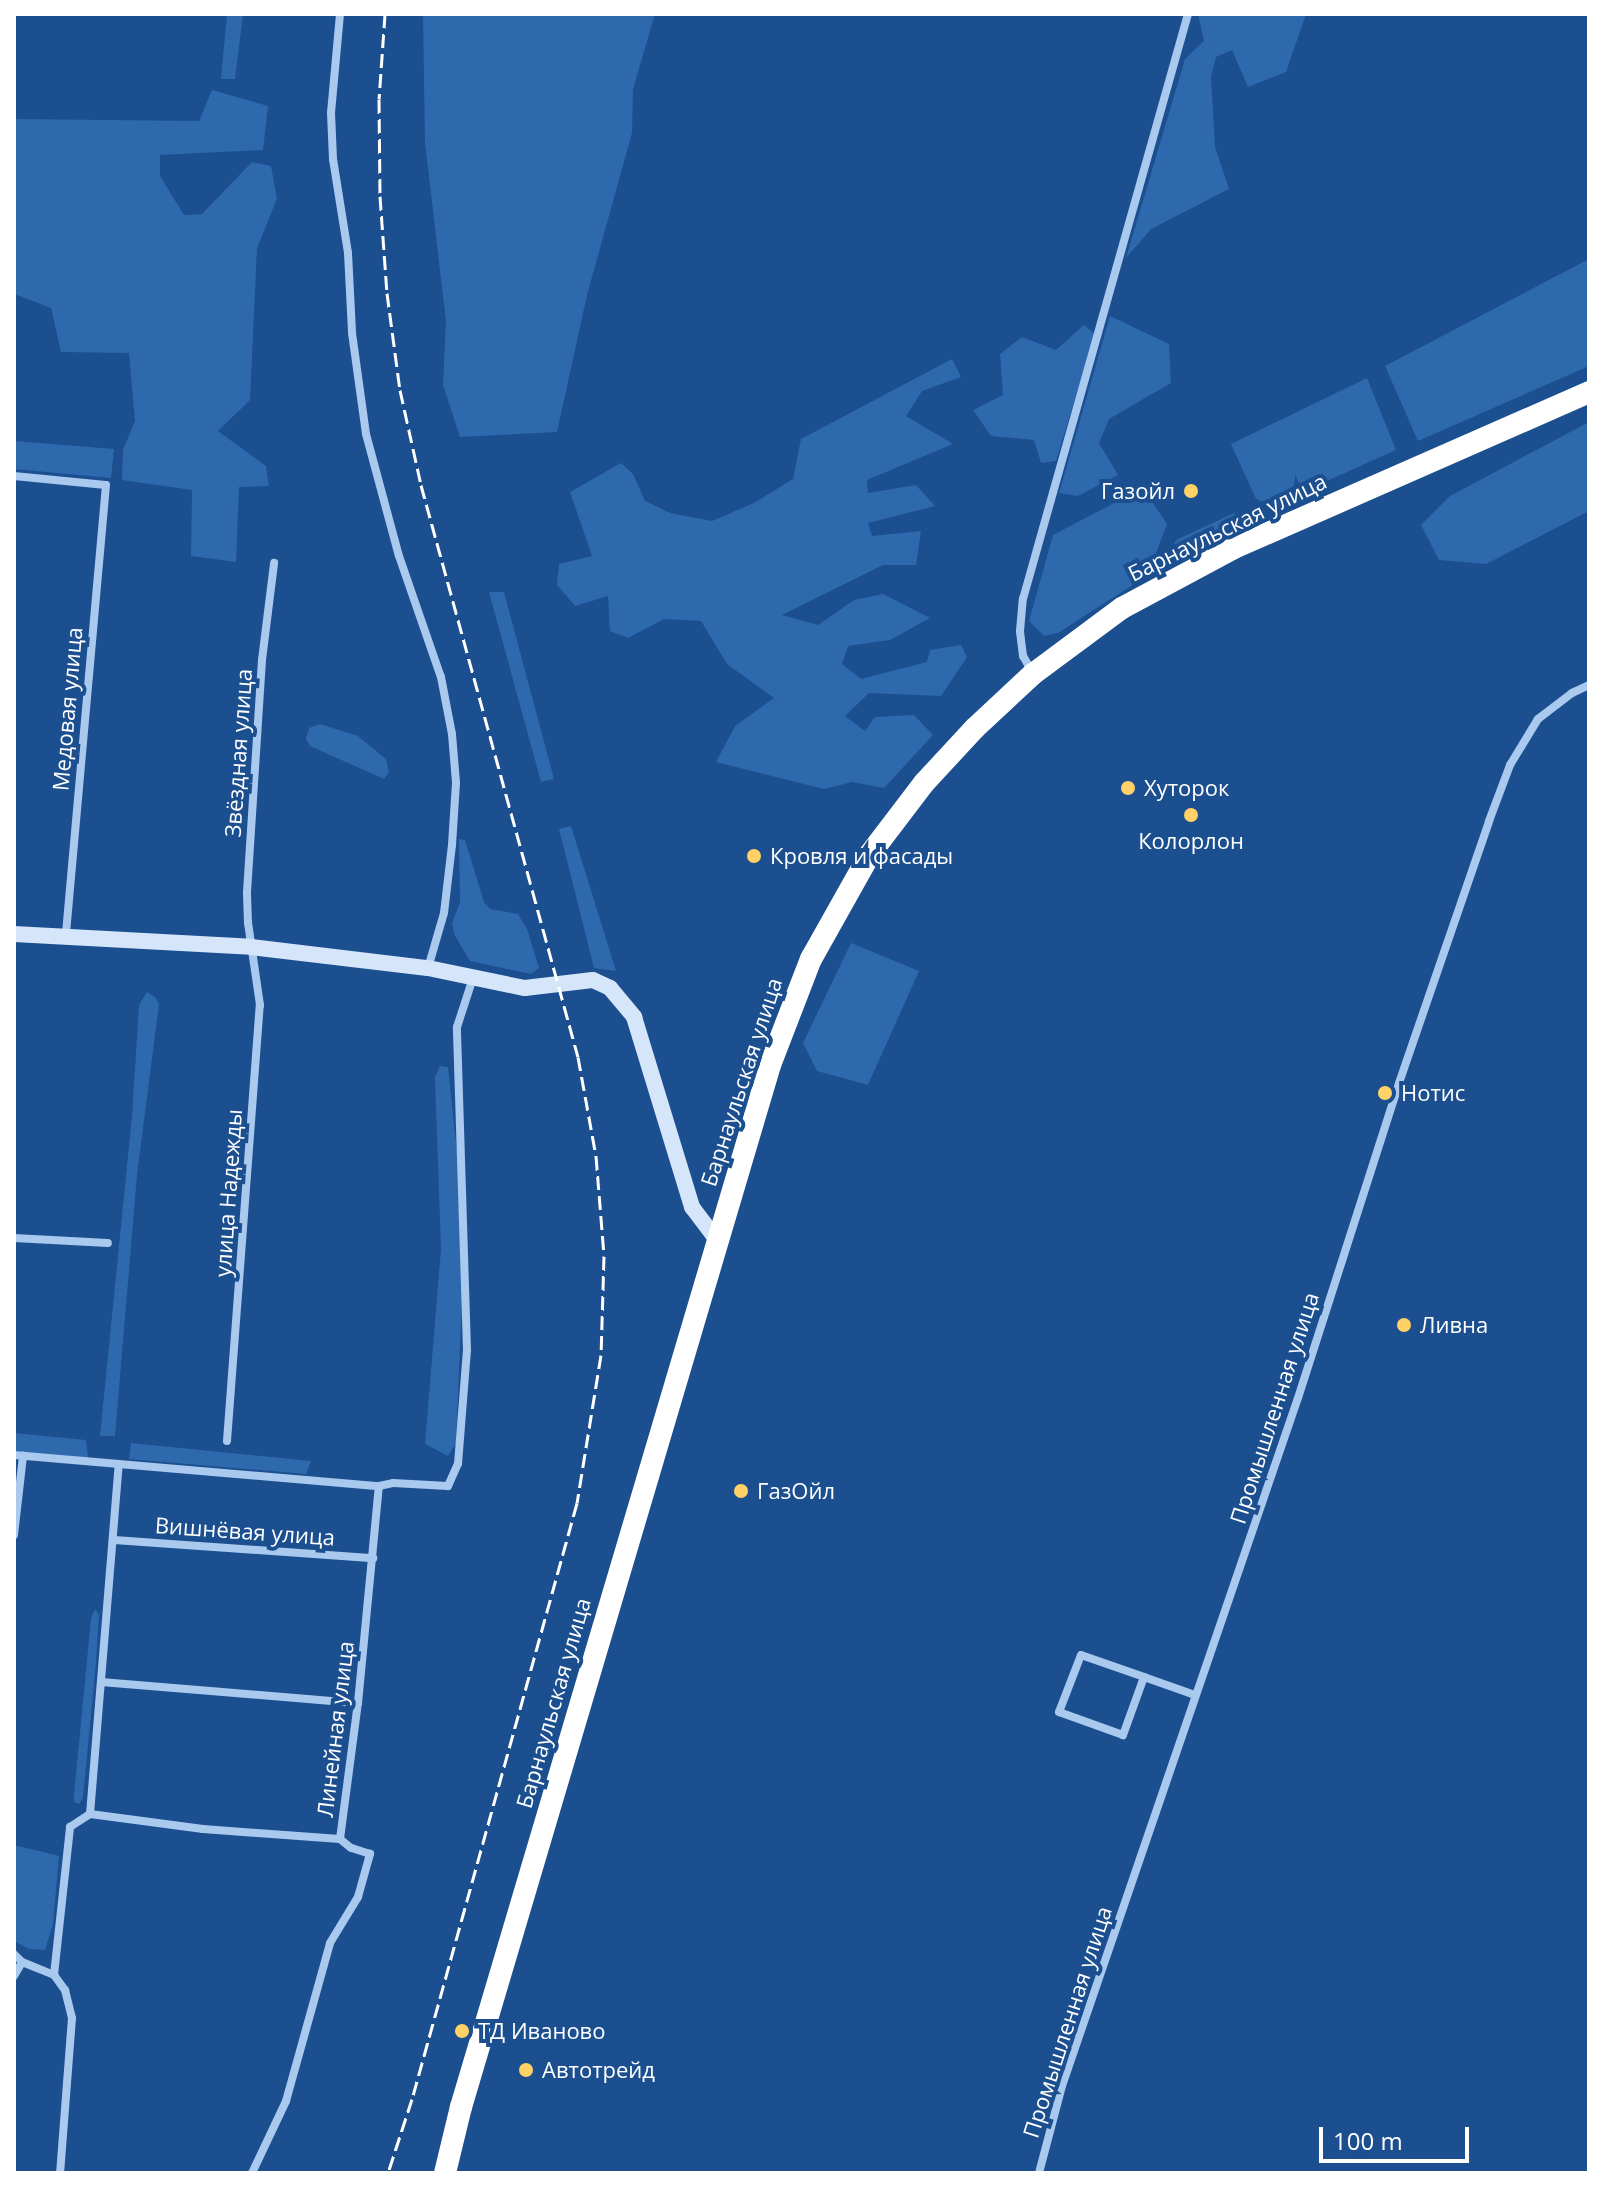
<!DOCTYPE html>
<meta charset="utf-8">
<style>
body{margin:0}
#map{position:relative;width:1603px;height:2187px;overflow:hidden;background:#1b4f8f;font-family:"Open Sans",sans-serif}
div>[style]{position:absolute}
.green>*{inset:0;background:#2e69ad}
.street>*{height:8px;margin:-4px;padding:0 4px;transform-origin:4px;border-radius:4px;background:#a9c9ee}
.secondary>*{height:16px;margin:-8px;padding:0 8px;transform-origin:8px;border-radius:8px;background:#d6e6fa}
.highway>*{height:22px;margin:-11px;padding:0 11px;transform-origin:11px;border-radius:11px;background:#fff}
.rail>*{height:3px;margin-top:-1.5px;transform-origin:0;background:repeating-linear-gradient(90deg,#fff 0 14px,transparent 0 20px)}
.dots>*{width:22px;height:22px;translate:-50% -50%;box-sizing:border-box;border:4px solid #1b4f8f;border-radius:50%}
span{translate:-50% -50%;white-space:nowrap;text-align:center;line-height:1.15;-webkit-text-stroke:8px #1b4f8f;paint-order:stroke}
.poi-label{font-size:22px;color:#fff}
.right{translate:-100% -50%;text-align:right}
.left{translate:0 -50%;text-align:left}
.street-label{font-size:22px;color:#fff}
.frame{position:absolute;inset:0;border:16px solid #fff;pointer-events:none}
.scale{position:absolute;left:1319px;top:2127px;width:150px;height:36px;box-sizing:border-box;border:4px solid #fff;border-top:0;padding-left:10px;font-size:24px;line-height:28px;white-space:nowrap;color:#fff;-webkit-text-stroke:6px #1b4f8f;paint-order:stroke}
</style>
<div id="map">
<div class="green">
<div style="clip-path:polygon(227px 14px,243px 14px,235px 79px,221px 79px)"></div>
<div style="clip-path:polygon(423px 14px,655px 14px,633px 89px,632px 133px,587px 295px,557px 432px,460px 437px,443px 385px,446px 321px,425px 143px)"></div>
<div style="clip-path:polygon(1198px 14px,1306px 14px,1286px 72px,1248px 87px,1232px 50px,1216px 57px,1211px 77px,1215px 147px,1229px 189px,1151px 229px,1126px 258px,1185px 59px,1204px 41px)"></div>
<div style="clip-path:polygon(212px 90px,268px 106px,263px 150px,160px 155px,160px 176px,184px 215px,202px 214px,252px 162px,271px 166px,277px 199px,257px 248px,250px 400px,218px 431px,266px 466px,269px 486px,239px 487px,236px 562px,191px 556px,192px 490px,122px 480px,123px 450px,135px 421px,129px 353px,61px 352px,51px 308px,14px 294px,14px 119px,199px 121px)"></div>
<div style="clip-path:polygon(1589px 259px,1589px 366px,1418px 441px,1385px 366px)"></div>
<div style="clip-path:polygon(1110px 316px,1169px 344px,1171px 383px,1109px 419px,1099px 443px,1118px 475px,1078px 496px,1059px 493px)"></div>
<div style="clip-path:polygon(1084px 325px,1095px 334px,1056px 461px,1041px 463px,1034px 440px,991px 436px,973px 410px,1003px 395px,1000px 354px,1022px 337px,1056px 350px)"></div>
<div style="clip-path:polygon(952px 359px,961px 377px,922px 391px,906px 416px,953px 444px,867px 480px,868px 493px,916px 485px,935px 506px,868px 523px,872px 536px,921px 531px,916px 565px,883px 565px,782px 615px,818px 625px,854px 600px,883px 594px,930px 618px,890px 640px,848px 646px,842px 664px,861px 679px,927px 662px,930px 650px,961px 645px,967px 657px,941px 696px,869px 693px,845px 716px,865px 731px,875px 717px,914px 715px,933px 735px,884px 788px,852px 782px,824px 789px,716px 762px,735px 726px,774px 698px,727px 664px,701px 621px,664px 619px,628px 638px,610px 631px,608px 596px,575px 606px,557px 585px,559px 564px,592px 556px,570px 492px,621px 463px,633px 474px,645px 501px,670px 513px,712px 521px,754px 503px,793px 479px,801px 439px)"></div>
<div style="clip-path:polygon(1367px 378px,1396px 450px,1271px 506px,1256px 499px,1231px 444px)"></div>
<div style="clip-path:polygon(1589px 422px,1589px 511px,1486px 564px,1439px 560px,1421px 525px,1450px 496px)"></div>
<div style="clip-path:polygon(14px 441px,114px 449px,111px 478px,14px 469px)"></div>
<div style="clip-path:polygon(1143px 488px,1167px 524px,1152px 563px,1142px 579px,1058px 633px,1044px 636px,1029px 621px,1053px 535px)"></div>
<div style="clip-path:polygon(1234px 513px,1240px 523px,1237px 530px,1175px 557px,1172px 548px,1176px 540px)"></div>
<div style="clip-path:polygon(489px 592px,504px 592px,554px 779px,541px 782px)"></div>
<div style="clip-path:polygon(320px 724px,358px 736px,386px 759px,389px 772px,384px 779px,310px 746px,306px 739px,309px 728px)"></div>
<div style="clip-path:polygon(571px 826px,616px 971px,594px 968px,559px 829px)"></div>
<div style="clip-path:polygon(459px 839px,465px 840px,484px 902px,490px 909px,518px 914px,527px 929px,539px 968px,531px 974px,470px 961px,454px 934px,452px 923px,460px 902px)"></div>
<div style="clip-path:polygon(851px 943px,919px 971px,868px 1085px,817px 1071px,803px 1043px)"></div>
<div style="clip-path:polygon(147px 992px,155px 997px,159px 1004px,137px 1175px,115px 1436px,100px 1436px,132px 1116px,139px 1005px)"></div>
<div style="clip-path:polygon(440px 1066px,448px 1067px,465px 1228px,456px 1443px,448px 1456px,425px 1444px,441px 1249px,435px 1077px)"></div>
<div style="clip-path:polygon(14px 1433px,86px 1440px,88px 1458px,14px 1451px)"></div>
<div style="clip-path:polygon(131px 1443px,311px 1461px,306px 1474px,129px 1459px)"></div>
<div style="clip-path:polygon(95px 1609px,99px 1615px,96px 1663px,83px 1798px,79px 1804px,74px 1802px,74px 1795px,91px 1619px)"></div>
<div style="clip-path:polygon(14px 1845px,59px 1856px,53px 1924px,45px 1950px,29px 1949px,14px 1941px)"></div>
</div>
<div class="street">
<div style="left:340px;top:14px;width:99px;rotate:95.2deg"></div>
<div style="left:331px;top:113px;width:46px;rotate:87.5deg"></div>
<div style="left:333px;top:159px;width:95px;rotate:80.9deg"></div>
<div style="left:348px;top:253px;width:80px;rotate:87.1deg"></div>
<div style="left:352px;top:333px;width:102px;rotate:82.1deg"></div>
<div style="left:366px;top:434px;width:126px;rotate:74.9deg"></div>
<div style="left:399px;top:556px;width:128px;rotate:70.9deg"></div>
<div style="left:441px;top:677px;width:58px;rotate:79.1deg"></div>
<div style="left:452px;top:734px;width:49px;rotate:85.3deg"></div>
<div style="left:456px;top:783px;width:62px;rotate:93.7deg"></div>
<div style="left:452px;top:845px;width:68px;rotate:96.7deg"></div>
<div style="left:444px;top:913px;width:57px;rotate:106.2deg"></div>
<div style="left:14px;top:476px;width:92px;rotate:5.6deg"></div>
<div style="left:106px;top:485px;width:453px;rotate:95.1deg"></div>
<div style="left:1032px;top:672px;width:18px;rotate:-119deg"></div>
<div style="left:1023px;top:656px;width:25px;rotate:-97deg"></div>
<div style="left:1020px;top:631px;width:32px;rotate:-85deg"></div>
<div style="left:1023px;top:599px;width:608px;rotate:-74.25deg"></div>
<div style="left:14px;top:1238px;width:94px;rotate:3deg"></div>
<div style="left:227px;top:1441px;width:437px;rotate:-85.7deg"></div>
<div style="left:260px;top:1005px;width:83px;rotate:-98.3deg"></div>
<div style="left:248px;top:923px;width:31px;rotate:-92deg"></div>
<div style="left:247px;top:892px;width:232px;rotate:-86.3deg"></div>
<div style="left:262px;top:660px;width:98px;rotate:-82.9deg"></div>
<div style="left:14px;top:1455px;width:366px;rotate:4.9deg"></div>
<div style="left:379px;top:1486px;width:14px;rotate:-12deg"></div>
<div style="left:393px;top:1483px;width:55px;rotate:3.1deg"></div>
<div style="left:448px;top:1486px;width:24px;rotate:-66deg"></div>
<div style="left:458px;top:1464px;width:114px;rotate:-85.5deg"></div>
<div style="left:467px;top:1350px;width:323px;rotate:-91.8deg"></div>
<div style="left:457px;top:1027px;width:52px;rotate:-71.9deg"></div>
<div style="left:14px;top:1535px;width:80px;rotate:-83.5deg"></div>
<div style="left:114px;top:1540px;width:260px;rotate:4deg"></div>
<div style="left:1144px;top:1677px;width:62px;rotate:109.9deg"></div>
<div style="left:1123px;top:1735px;width:68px;rotate:-160.2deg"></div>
<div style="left:1059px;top:1712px;width:61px;rotate:-68.9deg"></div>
<div style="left:1081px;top:1655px;width:67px;rotate:19.2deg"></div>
<div style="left:1144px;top:1677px;width:54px;rotate:19.4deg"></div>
<div style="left:101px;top:1682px;width:258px;rotate:4.7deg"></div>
<div style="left:90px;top:1814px;width:114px;rotate:7.6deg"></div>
<div style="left:203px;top:1829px;width:137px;rotate:4.2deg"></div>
<div style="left:14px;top:1954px;width:11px;rotate:45deg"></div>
<div style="left:22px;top:1962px;width:35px;rotate:22deg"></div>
<div style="left:54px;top:1975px;width:19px;rotate:54deg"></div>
<div style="left:65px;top:1990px;width:29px;rotate:76deg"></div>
<div style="left:72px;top:2018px;width:155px;rotate:94.4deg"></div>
<div style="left:54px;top:1975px;width:149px;rotate:-83.8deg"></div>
<div style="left:70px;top:1827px;width:24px;rotate:-33deg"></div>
<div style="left:90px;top:1814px;width:351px;rotate:-85.3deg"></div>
<div style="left:14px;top:1976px;width:16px;rotate:-60deg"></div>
<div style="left:252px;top:2173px;width:80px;rotate:-64.7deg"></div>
<div style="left:286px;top:2101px;width:164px;rotate:-74.4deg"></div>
<div style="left:330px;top:1943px;width:54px;rotate:-58.7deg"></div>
<div style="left:358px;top:1897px;width:45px;rotate:-74.4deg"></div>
<div style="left:370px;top:1854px;width:20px;rotate:-162deg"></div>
<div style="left:351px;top:1848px;width:14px;rotate:-141deg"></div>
<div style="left:340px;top:1839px;width:137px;rotate:-82.5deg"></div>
<div style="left:358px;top:1703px;width:218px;rotate:-84.5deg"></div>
<div style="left:1039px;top:2173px;width:90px;rotate:-75.2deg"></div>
<div style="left:1062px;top:2086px;width:727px;rotate:-71.07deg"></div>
<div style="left:1298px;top:1398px;width:331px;rotate:-72.2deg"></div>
<div style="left:1399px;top:1083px;width:277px;rotate:-71deg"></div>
<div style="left:1489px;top:821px;width:60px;rotate:-69.4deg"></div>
<div style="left:1510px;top:765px;width:54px;rotate:-58.7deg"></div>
<div style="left:1538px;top:719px;width:43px;rotate:-37.4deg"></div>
<div style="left:1572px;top:693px;width:19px;rotate:-25deg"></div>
</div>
<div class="secondary">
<div style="left:14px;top:934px;width:237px;rotate:3.1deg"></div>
<div style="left:251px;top:947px;width:178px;rotate:6.8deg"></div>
<div style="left:428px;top:968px;width:99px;rotate:11.7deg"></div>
<div style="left:525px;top:988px;width:68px;rotate:-6.7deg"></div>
<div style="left:593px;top:980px;width:19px;rotate:25deg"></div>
<div style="left:610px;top:988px;width:38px;rotate:50deg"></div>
<div style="left:634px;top:1017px;width:199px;rotate:73deg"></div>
<div style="left:692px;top:1207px;width:41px;rotate:52.9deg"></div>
</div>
<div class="highway">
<div style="left:445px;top:2173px;width:68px;rotate:-76.4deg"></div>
<div style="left:461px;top:2107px;width:1087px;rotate:-73.48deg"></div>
<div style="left:770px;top:1065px;width:114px;rotate:-68.9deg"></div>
<div style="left:811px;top:959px;width:120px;rotate:-60.7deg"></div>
<div style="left:870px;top:854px;width:89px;rotate:-52.7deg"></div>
<div style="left:924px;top:783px;width:75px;rotate:-47.2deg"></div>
<div style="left:975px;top:728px;width:79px;rotate:-43deg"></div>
<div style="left:1033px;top:674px;width:111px;rotate:-36.6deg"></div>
<div style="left:1122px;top:608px;width:127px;rotate:-28.2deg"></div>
<div style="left:1234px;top:548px;width:388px;rotate:-23.7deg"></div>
</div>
<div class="rail">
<div style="left:385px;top:14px;width:85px;rotate:94deg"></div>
<div style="left:379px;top:99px;width:97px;rotate:89.4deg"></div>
<div style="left:380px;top:196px;width:97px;rotate:85.9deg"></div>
<div style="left:387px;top:293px;width:98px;rotate:82.4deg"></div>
<div style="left:400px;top:390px;width:97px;rotate:77.5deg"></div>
<div style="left:421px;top:485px;width:593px;rotate:74.65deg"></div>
<div style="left:578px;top:1057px;width:101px;rotate:79.7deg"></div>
<div style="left:596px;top:1156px;width:100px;rotate:85.4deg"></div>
<div style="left:604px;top:1256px;width:99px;rotate:91.7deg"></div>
<div style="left:601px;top:1355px;width:150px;rotate:99.2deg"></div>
<div style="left:577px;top:1503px;width:618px;rotate:105.47deg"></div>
<div style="left:412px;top:2099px;width:78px;rotate:108deg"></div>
</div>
<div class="dots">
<div style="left:1191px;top:491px;background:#ffd166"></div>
<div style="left:1128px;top:788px;background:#ffd166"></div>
<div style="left:1191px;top:815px;background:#ffd166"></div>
<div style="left:754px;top:856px;background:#ffd166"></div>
<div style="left:1385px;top:1093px;background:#ffd166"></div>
<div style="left:1404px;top:1325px;background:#ffd166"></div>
<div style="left:741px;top:1491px;background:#ffd166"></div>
<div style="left:462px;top:2031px;background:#ffd166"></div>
<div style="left:526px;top:2070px;background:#ffd166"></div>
</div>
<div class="poi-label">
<span class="right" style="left:1175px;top:491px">Газойл</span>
<span class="left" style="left:1144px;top:788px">Хуторок</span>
<span style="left:1191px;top:841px">Колорлон</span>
<span class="left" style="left:770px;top:856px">Кровля и фасады</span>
<span class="left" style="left:1401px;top:1093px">Нотис</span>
<span class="left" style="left:1420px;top:1325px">Ливна</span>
<span class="left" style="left:757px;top:1491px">ГазОйл</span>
<span class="left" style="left:478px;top:2031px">ТД Иваново</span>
<span class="left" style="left:542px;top:2070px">Автотрейд</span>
</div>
<div class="street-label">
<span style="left:1227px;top:527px;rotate:-26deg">Барнаульская улица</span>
<span style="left:67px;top:709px;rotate:-85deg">Медовая улица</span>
<span style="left:238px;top:753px;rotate:-86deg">Звёздная улица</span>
<span style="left:741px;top:1082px;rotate:-72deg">Барнаульская улица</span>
<span style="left:228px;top:1193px;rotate:-86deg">улица Надежды</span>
<span style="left:1274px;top:1408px;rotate:-72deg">Промышленная улица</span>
<span style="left:245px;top:1531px;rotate:4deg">Вишнёвая улица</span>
<span style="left:553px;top:1703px;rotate:-74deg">Барнаульская улица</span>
<span style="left:335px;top:1729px;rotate:-83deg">Линейная улица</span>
<span style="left:1067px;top:2022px;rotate:-72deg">Промышленная улица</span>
</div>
<div class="frame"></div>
<div class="scale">100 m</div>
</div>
